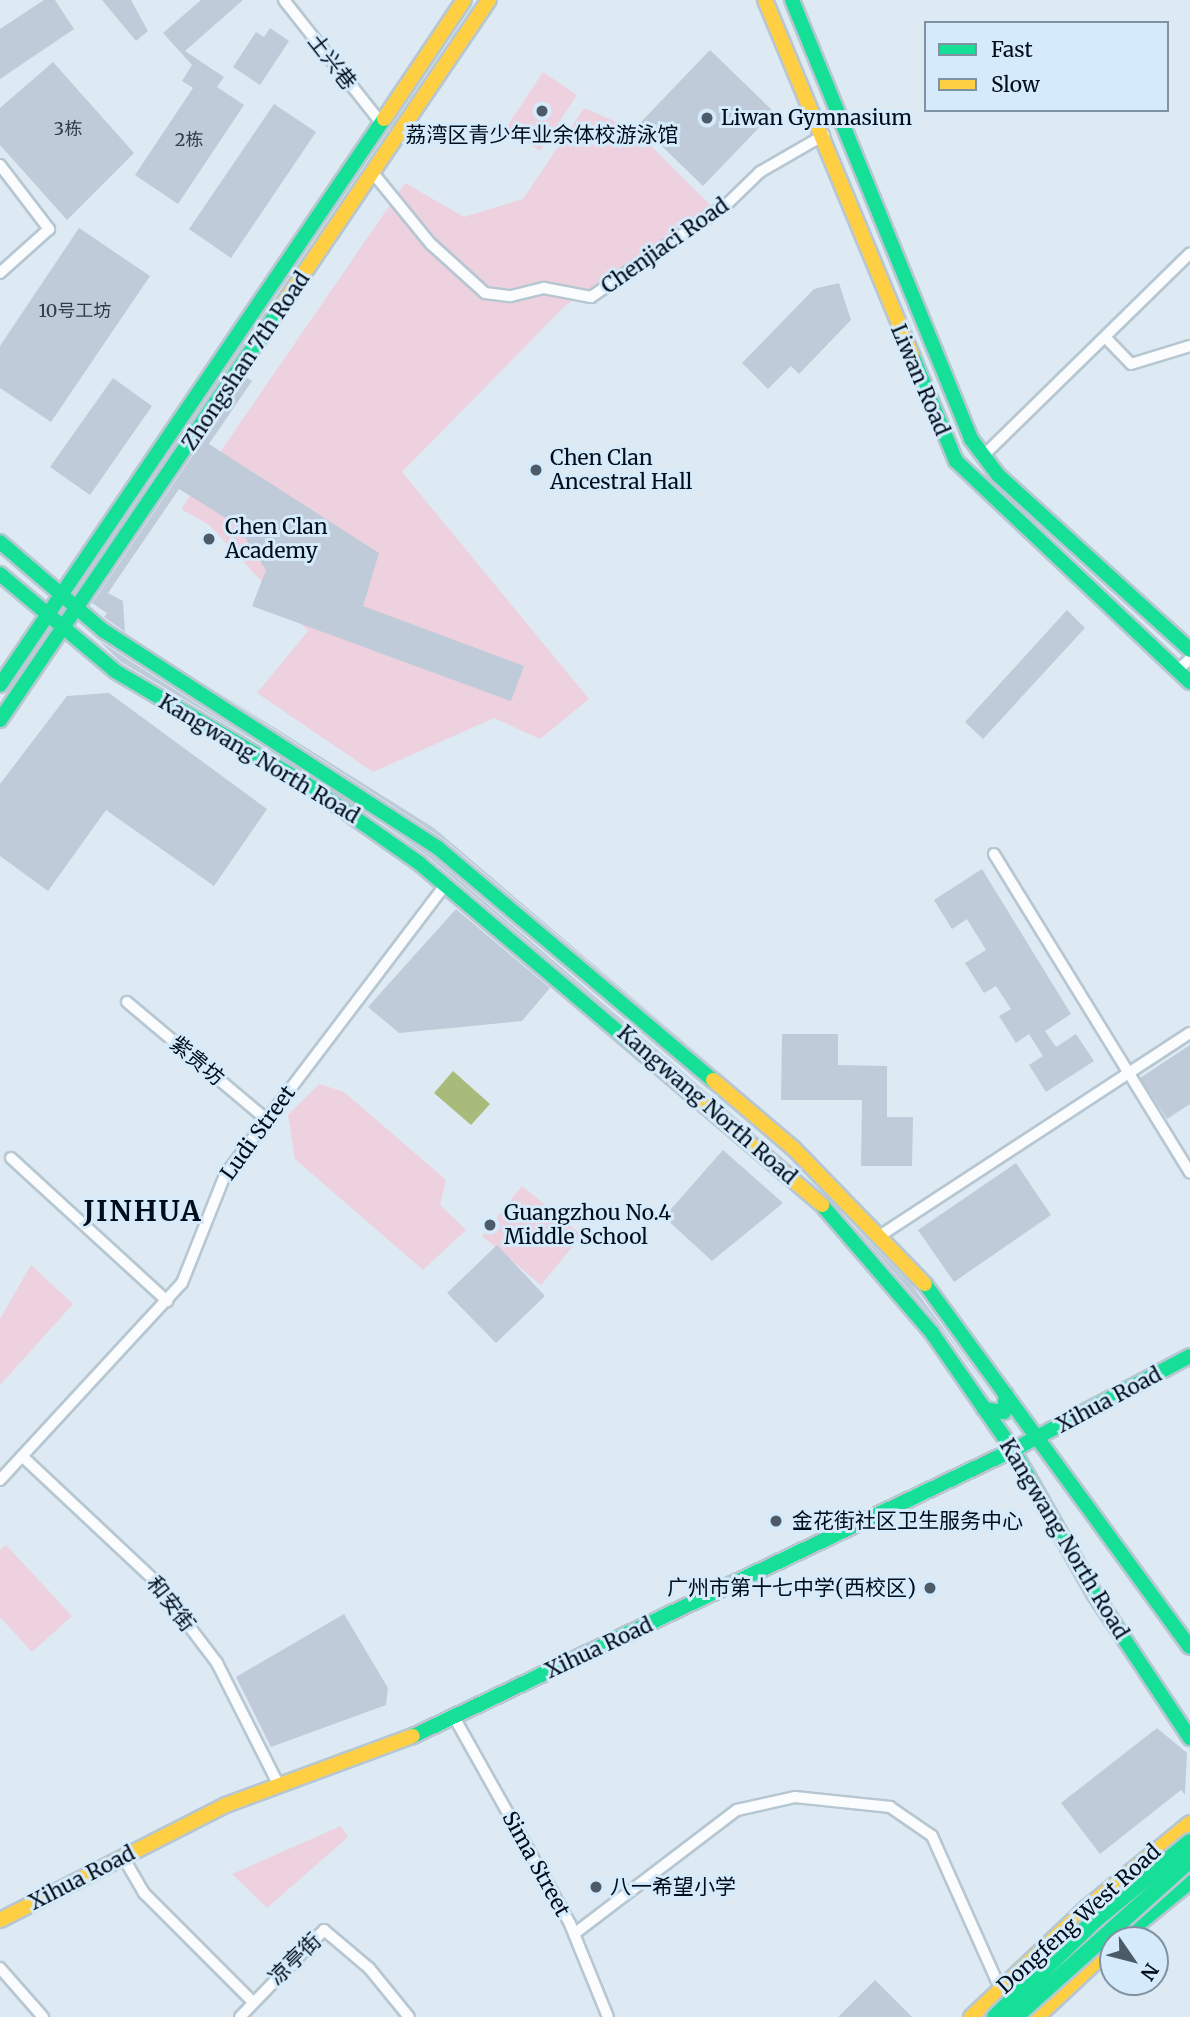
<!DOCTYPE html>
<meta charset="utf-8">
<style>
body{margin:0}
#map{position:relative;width:1190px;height:2017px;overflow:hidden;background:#ddeaf3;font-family:Merriweather,"Noto Sans SC",serif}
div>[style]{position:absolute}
.green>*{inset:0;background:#edd1df}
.water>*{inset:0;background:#a8bb7b}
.building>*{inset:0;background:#bfcbd8}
.roads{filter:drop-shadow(2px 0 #b7c7d2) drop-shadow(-2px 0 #b7c7d2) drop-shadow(0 2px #b7c7d2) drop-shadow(0 -2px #b7c7d2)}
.street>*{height:10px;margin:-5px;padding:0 5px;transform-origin:5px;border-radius:5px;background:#fafcfd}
.fast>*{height:14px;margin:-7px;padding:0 7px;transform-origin:7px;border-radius:7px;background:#16e098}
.slow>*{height:14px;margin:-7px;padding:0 7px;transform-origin:7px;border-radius:7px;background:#ffcf43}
.bridges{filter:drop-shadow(2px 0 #b7c7d2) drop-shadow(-2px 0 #b7c7d2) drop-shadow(0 2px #b7c7d2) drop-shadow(0 -2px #b7c7d2)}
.fast-bridge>*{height:16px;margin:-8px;padding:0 8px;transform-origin:8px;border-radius:8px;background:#16e098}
.dots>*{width:19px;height:19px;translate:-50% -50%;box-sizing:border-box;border:4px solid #d5ebfb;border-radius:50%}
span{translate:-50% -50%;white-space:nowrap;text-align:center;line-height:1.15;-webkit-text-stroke:6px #d5ebfb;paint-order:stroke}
.number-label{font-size:18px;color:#303c4a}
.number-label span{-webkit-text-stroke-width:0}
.street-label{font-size:21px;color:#000d1b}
.poi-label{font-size:21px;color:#000d1b}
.left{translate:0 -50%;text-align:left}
.right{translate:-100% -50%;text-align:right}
.district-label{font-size:28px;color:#000d1b;font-weight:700;letter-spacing:2px}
.legend{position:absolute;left:924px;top:21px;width:245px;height:91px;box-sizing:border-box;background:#d5ebfb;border:2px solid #8092a1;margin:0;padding:9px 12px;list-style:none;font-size:21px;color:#000d1b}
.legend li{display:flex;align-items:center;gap:14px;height:35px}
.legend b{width:35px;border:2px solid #8092a1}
.north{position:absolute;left:1099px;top:1926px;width:70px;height:70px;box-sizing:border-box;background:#d5ebfb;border:2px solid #8092a1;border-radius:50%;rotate:125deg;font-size:19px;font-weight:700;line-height:28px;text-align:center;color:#000d1b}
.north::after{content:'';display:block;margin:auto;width:24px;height:32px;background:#4d5a67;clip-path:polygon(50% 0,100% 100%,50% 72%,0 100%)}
</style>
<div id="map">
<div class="green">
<div style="clip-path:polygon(543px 72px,577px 95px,540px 151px,506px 128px)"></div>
<div style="clip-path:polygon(584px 108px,635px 130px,713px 208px,566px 305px,402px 472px,589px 699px,540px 739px,494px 718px,373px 772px,257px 693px,308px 631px,209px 525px,181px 509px,405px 183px,464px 217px,523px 199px)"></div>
<div style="clip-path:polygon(319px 1084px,344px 1092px,446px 1180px,440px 1205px,466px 1230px,423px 1270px,295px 1159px,288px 1115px)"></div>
<div style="clip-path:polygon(522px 1186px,582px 1235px,541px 1285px,482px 1236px)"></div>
<div style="clip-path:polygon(31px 1265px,73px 1304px,0 1385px,0 1319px)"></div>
<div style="clip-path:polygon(6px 1545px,72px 1616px,32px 1652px,0 1617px,0 1550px)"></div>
<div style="clip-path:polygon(341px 1826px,348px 1837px,267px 1908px,232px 1874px)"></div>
</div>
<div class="water">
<div style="clip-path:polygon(453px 1071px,490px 1104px,471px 1125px,434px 1093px)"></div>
</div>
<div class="building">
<div style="clip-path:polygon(44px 0,55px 0,74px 29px,0 79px,0 29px)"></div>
<div style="clip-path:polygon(102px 0,131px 0,148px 31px,136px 41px)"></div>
<div style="clip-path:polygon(201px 0,243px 0,185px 51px,224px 77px,217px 87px,244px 105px,178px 204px,135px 175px,193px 88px,182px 81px,192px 65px,163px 33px)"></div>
<div style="clip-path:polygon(270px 28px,289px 41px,260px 85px,233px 67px,256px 32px,264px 37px)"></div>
<div style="clip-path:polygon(710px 50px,774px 112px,703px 186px,639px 124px)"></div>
<div style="clip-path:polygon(53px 62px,134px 153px,67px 220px,0 145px,0 108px)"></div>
<div style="clip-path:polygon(274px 104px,316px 132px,231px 258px,189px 229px)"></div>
<div style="clip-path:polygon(79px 228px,150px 276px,51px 422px,0 388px,0 346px)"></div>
<div style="clip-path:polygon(839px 283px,851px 320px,799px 374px,791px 366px,768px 389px,742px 363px,814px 289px)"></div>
<div style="clip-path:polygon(246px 377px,252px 381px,209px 444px,379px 553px,363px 606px,524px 666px,511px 701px,252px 606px,266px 570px,237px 525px,179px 489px,108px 593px,123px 601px,125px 632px,104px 617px,107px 613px,92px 603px)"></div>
<div style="clip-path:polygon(113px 378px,152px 406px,90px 495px,50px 467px)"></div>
<div style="clip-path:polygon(1067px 610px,1085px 628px,983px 739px,965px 722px)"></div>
<div style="clip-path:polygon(92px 634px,98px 640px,256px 742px,121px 662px)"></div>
<div style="clip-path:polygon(202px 682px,434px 828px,743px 1092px,445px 840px)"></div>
<div style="clip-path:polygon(109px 693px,267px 809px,214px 886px,106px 810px,48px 891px,0 856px,0 784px,67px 696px)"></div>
<div style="clip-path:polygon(382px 824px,432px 856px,815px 1186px,426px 855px)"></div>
<div style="clip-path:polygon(982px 869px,1071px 1014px,1045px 1031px,1056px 1047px,1076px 1034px,1094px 1061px,1046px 1092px,1029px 1065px,1043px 1056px,1029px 1034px,1016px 1043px,999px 1016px,1011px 1009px,996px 986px,984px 993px,965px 963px,986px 950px,967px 919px,952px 929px,934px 900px)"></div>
<div style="clip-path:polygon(456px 909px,550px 988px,522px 1021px,399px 1033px,368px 1007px)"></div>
<div style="clip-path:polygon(782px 1034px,838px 1034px,838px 1065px,887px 1066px,887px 1117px,913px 1117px,912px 1166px,861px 1166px,862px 1100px,781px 1100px)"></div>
<div style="clip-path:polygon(1190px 1045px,1190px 1104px,1167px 1119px,1140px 1078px)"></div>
<div style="clip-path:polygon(723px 1150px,783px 1203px,712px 1261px,664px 1217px)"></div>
<div style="clip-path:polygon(1016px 1163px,1051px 1215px,954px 1282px,918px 1230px)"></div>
<div style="clip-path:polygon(851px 1223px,912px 1285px,996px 1401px,940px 1326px)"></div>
<div style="clip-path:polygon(497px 1245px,545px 1296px,496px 1343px,447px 1293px)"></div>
<div style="clip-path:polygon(344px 1614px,388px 1688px,386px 1705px,271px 1747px,236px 1677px)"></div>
<div style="clip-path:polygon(1157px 1728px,1187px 1753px,1185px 1795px,1181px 1790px,1100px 1854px,1061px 1803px)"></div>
<div style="clip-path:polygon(875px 1980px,912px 2017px,838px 2017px)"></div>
</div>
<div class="roads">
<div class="street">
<div style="left:284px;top:0;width:157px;rotate:51.7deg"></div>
<div style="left:0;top:165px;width:81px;rotate:52.6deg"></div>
<div style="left:49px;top:229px;width:66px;rotate:138.1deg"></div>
<div style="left:373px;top:173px;width:92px;rotate:50.8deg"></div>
<div style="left:431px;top:244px;width:73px;rotate:42.2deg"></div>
<div style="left:485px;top:293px;width:26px;rotate:7deg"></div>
<div style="left:511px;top:296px;width:34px;rotate:-14deg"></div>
<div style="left:544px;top:288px;width:48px;rotate:10.8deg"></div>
<div style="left:591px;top:297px;width:165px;rotate:-34.4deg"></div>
<div style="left:727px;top:204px;width:46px;rotate:-44.1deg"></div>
<div style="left:760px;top:172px;width:74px;rotate:-30deg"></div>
<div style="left:1105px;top:337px;width:37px;rotate:46deg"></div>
<div style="left:1131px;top:364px;width:62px;rotate:-17deg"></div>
<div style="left:982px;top:457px;width:291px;rotate:-44.4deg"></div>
<div style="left:1178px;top:670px;width:16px;rotate:-43deg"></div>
<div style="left:994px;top:854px;width:374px;rotate:58.4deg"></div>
<div style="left:127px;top:1002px;width:183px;rotate:40.1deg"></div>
<div style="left:11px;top:1158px;width:212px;rotate:42.5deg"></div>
<div style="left:881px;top:1235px;width:369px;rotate:-33.2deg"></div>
<div style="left:22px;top:1456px;width:181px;rotate:43.2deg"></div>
<div style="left:154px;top:1580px;width:104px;rotate:52.8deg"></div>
<div style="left:217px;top:1663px;width:136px;rotate:63.2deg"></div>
<div style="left:0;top:1480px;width:268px;rotate:-47.3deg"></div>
<div style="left:182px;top:1283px;width:116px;rotate:-68.3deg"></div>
<div style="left:225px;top:1175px;width:365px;rotate:-52.8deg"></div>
<div style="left:454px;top:1717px;width:237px;rotate:60.7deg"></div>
<div style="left:570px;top:1924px;width:100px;rotate:67.8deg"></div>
<div style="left:123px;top:1857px;width:42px;rotate:59.7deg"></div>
<div style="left:144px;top:1893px;width:153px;rotate:45deg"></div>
<div style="left:574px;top:1934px;width:205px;rotate:-37.3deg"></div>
<div style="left:737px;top:1810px;width:59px;rotate:-12.6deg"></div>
<div style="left:795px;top:1797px;width:96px;rotate:6deg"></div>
<div style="left:890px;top:1807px;width:51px;rotate:34.6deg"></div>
<div style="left:932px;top:1836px;width:167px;rotate:65.9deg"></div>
<div style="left:0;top:1968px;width:65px;rotate:48.7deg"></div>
<div style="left:240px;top:2017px;width:121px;rotate:-46deg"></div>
<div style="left:324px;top:1930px;width:59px;rotate:40.2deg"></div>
<div style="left:369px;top:1968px;width:63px;rotate:50.8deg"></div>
</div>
<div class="fast">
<div style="left:792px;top:0;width:474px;rotate:67.8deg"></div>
<div style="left:971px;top:439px;width:45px;rotate:53.1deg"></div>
<div style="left:998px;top:475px;width:260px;rotate:42.3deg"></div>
<div style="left:912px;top:355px;width:115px;rotate:67.5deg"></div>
<div style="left:956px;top:461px;width:322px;rotate:43.4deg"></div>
<div style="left:0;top:542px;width:137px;rotate:40.6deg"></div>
<div style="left:104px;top:631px;width:398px;rotate:33deg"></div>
<div style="left:438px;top:848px;width:360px;rotate:40.2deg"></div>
<div style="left:0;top:574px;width:150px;rotate:40.1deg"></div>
<div style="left:115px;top:671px;width:228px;rotate:30.6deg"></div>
<div style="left:311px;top:787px;width:132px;rotate:35.1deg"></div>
<div style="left:419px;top:863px;width:294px;rotate:40.3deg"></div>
<div style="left:0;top:685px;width:684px;rotate:-55.85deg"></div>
<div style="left:0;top:720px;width:500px;rotate:-55.8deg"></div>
<div style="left:822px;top:1205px;width:169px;rotate:49.3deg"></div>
<div style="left:932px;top:1333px;width:142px;rotate:55.3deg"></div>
<div style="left:1013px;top:1450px;width:167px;rotate:60.5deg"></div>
<div style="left:1095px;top:1595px;width:172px;rotate:56.4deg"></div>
<div style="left:925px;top:1284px;width:449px;rotate:53.9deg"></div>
<div style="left:984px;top:1409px;width:20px;rotate:9deg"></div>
<div style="left:1004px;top:1412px;width:18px;rotate:-84deg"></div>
<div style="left:413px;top:1736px;width:665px;rotate:-25.49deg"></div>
<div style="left:1013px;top:1450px;width:200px;rotate:-28deg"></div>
<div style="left:1119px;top:1940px;width:92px;rotate:-39.2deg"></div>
</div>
<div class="slow">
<div style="left:765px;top:0;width:384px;rotate:67.5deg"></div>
<div style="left:384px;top:119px;width:143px;rotate:-56.1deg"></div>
<div style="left:281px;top:307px;width:371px;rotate:-55.9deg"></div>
<div style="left:643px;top:1053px;width:235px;rotate:40.3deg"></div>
<div style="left:713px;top:1080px;width:106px;rotate:40.4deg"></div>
<div style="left:794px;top:1149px;width:188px;rotate:45.9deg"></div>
<div style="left:0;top:1920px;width:254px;rotate:-27deg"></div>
<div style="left:226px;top:1805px;width:199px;rotate:-20.3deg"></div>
<div style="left:971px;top:2017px;width:156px;rotate:-43.4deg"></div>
<div style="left:1084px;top:1910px;width:137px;rotate:-39.4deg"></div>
<div style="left:1037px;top:2017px;width:104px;rotate:-43.1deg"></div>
</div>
</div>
<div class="bridges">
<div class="fast-bridge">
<div style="left:995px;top:2017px;width:139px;rotate:-44.1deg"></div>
<div style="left:1095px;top:1920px;width:123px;rotate:-39.4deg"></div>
<div style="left:1015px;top:2017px;width:235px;rotate:-41.9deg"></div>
</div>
</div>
<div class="dots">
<div style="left:542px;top:111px;background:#4d5a67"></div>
<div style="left:707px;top:118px;background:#4d5a67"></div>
<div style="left:536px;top:470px;background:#4d5a67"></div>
<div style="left:209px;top:539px;background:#4d5a67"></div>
<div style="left:490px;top:1225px;background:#4d5a67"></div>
<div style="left:776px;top:1521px;background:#4d5a67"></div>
<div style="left:930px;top:1588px;background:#4d5a67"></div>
<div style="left:596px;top:1887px;background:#4d5a67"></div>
</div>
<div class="number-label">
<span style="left:68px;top:129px">3栋</span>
<span style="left:189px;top:140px">2栋</span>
<span style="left:75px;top:311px">10号工坊</span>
</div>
<div class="street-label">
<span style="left:332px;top:62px;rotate:52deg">土兴巷</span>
<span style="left:665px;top:246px;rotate:-35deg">Chenjiaci Road</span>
<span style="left:246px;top:361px;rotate:-56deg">Zhongshan 7th Road</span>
<span style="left:920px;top:380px;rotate:67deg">Liwan Road</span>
<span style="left:259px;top:759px;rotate:31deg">Kangwang North Road</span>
<span style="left:197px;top:1061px;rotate:40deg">紫贵坊</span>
<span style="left:707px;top:1105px;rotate:41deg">Kangwang North Road</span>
<span style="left:258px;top:1133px;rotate:-54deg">Ludi Street</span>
<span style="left:1109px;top:1400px;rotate:-28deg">Xihua Road</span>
<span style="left:1064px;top:1539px;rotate:59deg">Kangwang North Road</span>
<span style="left:171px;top:1604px;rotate:52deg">和安街</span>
<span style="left:599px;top:1648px;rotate:-25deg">Xihua Road</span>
<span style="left:536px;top:1864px;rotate:61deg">Sima Street</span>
<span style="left:82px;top:1878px;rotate:-27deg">Xihua Road</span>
<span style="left:1079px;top:1919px;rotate:-42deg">Dongfeng West Road</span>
<span style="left:295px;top:1959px;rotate:-44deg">凉亭街</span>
</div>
<div class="poi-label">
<span class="left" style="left:721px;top:118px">Liwan Gymnasium</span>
<span style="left:542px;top:135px">荔湾区青少年业余体校游泳馆</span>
<span class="left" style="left:550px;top:470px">Chen Clan<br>Ancestral Hall</span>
<span class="left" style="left:225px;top:539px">Chen Clan<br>Academy</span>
<span class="left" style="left:504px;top:1225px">Guangzhou No.4<br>Middle School</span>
<span class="left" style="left:792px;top:1521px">金花街社区卫生服务中心</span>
<span class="right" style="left:916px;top:1588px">广州市第十七中学(西校区)</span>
<span class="left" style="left:610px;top:1887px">八一希望小学</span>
</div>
<div class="district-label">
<span style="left:143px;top:1211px">JINHUA</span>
</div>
<ul class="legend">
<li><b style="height:9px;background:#16e098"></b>Fast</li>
<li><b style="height:9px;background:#ffcf43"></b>Slow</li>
</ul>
<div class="north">N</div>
</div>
